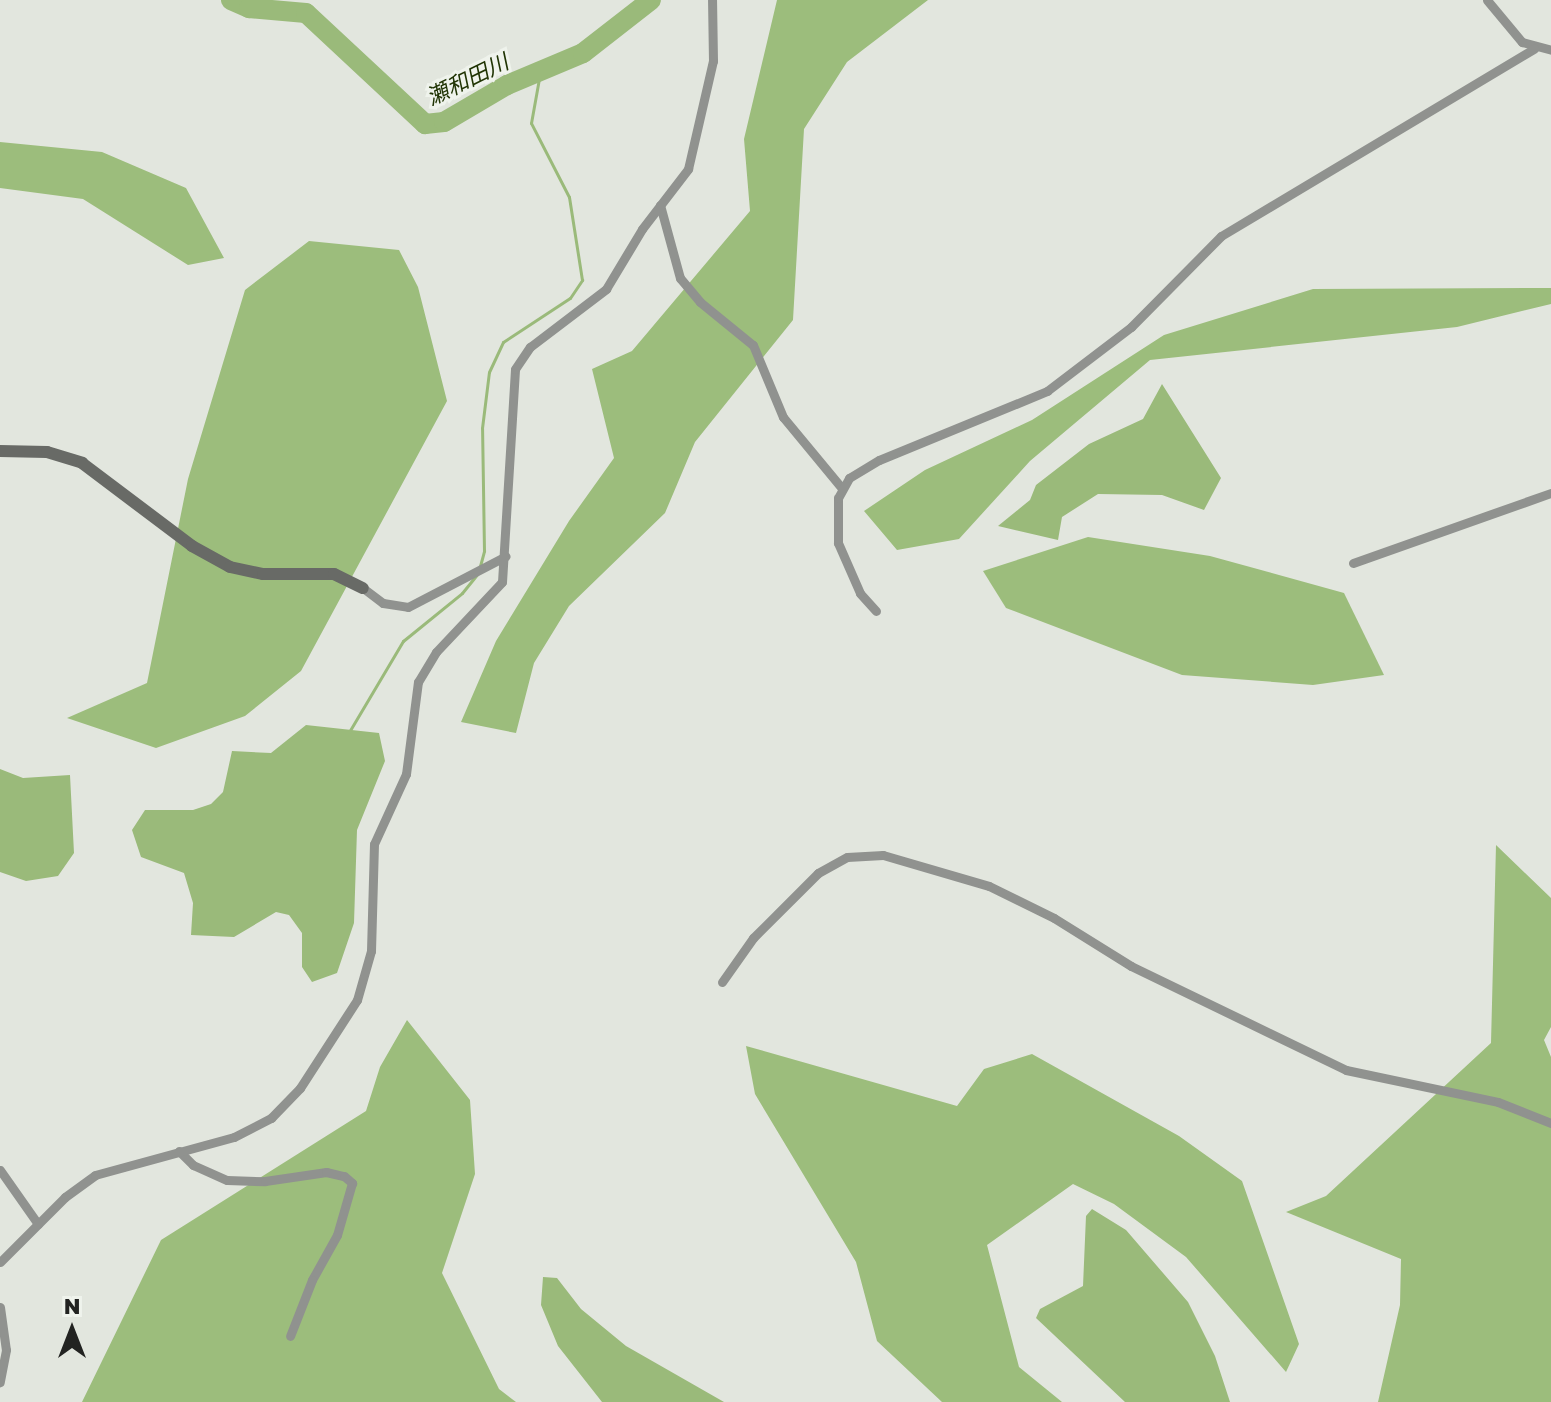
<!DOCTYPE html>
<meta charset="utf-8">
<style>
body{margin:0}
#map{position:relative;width:1551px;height:1402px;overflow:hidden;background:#e2e6de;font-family:"Golos Text","Noto Sans JP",sans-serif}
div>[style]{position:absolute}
.forest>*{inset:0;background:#9cbd7c}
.water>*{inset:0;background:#9aba7a}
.stream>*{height:3px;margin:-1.5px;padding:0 1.5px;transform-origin:1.5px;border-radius:1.5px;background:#9aba7a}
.river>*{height:20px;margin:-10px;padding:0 10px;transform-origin:10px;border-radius:10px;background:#9aba7a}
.street>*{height:9px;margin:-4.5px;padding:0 4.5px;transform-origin:4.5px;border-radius:4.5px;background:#90928f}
.secondary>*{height:12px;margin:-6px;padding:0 6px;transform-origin:6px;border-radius:6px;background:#686a66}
span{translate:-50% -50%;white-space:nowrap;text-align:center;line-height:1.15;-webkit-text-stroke:6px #eff3ec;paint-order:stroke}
.water-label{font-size:22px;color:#203404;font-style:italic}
.north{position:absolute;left:32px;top:1290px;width:80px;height:80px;-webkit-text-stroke:6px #eff3ec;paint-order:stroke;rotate:0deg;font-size:22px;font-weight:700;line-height:32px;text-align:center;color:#222321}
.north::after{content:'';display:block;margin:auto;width:28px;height:36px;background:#222321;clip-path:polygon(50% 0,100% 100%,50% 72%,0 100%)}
</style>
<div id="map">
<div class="forest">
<div style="clip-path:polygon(777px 0,928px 0,847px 62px,804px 129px,793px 320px,695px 442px,665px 513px,569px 606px,534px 663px,516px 733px,461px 722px,496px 641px,569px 521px,614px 458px,592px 369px,632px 351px,750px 211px,744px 139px)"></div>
<div style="clip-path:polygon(0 142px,102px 152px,186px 188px,224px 258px,188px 265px,83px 199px,0 188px)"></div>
<div style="clip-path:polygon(309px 241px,399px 250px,418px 287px,447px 401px,301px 671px,245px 716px,156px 748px,67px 718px,147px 683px,188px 479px,245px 290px)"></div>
<div style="clip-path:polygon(1551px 288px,1551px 304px,1457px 327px,1150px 360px,1030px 461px,959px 539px,897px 550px,864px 511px,925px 470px,1032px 420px,1164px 335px,1313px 289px)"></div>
<div style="clip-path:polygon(1088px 537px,1210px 556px,1344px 593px,1384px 675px,1313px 685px,1182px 675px,1006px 608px,983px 571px)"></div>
<div style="clip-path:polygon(1496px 845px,1551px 898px,1551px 1027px,1544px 1040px,1551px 1057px,1551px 1402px,1378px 1402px,1400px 1305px,1401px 1259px,1286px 1212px,1326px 1196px,1491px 1043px)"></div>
<div style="clip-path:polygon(407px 1020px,470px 1100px,475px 1174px,442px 1273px,499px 1389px,516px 1402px,82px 1402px,161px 1240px,366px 1111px,380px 1067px)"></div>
<div style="clip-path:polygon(746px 1046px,957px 1106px,984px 1069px,1032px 1054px,1179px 1136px,1242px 1181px,1299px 1344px,1286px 1372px,1186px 1257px,1114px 1204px,1073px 1184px,987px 1245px,1019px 1367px,1062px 1402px,942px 1402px,877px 1341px,856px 1262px,755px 1094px)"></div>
</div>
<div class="water">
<div style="clip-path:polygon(1162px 384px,1221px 478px,1204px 510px,1162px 495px,1098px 494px,1062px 517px,1058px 540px,998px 526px,1030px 500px,1036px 485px,1089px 444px,1143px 419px)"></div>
<div style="clip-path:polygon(306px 725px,379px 733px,385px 761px,357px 830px,354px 923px,337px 973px,312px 982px,302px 967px,302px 933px,289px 915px,276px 912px,234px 937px,191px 935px,193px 903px,184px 873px,141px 857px,132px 830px,145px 810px,193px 810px,211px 804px,223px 792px,232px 751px,271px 753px)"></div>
<div style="clip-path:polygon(0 769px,23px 778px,70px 775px,74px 853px,58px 876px,26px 881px,0 872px)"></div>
<div style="clip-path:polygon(1092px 1209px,1126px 1230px,1188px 1302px,1215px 1356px,1230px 1402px,1125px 1402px,1036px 1318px,1040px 1309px,1083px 1286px,1086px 1216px)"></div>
<div style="clip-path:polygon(543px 1277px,557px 1278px,581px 1309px,626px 1346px,724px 1402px,602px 1402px,558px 1346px,541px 1305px)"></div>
</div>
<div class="stream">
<div style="left:480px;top:566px;width:16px;rotate:-75deg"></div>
<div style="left:484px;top:551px;width:123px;rotate:-90.9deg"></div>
<div style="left:482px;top:428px;width:56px;rotate:-82.9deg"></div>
<div style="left:489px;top:372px;width:33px;rotate:-65deg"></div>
<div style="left:503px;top:342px;width:80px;rotate:-33.3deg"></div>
<div style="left:570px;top:298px;width:22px;rotate:-56deg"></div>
<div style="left:582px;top:280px;width:84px;rotate:-98.9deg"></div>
<div style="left:569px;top:197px;width:83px;rotate:-117.2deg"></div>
<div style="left:531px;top:123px;width:51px;rotate:-79.8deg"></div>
<div style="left:349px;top:732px;width:106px;rotate:-59.3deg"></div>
<div style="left:403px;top:641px;width:76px;rotate:-39.1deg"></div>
<div style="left:462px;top:593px;width:26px;rotate:-51deg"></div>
</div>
<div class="river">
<div style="left:231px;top:0;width:20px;rotate:24deg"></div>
<div style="left:249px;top:8px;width:57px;rotate:5deg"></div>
<div style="left:306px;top:13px;width:163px;rotate:43deg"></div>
<div style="left:425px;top:124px;width:19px;rotate:-6deg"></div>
<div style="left:444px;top:122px;width:73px;rotate:-30.4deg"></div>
<div style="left:507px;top:85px;width:82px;rotate:-22.8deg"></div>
<div style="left:583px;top:53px;width:86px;rotate:-37.9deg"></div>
</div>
<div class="street">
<div style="left:1487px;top:0;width:55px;rotate:50.2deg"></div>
<div style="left:1522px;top:42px;width:30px;rotate:15deg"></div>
<div style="left:660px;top:205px;width:76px;rotate:74.7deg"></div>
<div style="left:680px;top:278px;width:31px;rotate:50deg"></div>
<div style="left:700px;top:302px;width:68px;rotate:39.1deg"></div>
<div style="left:753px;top:345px;width:78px;rotate:67.4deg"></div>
<div style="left:783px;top:417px;width:91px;rotate:50.4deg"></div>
<div style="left:1353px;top:563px;width:210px;rotate:-19.5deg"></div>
<div style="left:363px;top:588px;width:25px;rotate:37deg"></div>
<div style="left:383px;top:603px;width:25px;rotate:9deg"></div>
<div style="left:408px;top:607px;width:110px;rotate:-27.5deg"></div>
<div style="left:876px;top:611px;width:24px;rotate:-132deg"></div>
<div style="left:860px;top:593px;width:55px;rotate:-113.7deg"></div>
<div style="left:838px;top:543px;width:45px;rotate:-90deg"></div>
<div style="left:838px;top:498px;width:23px;rotate:-61deg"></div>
<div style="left:849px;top:478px;width:35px;rotate:-31deg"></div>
<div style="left:879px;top:460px;width:182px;rotate:-22.3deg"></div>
<div style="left:1047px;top:391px;width:106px;rotate:-37.3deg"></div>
<div style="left:1131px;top:327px;width:128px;rotate:-45.3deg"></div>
<div style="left:1221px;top:236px;width:365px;rotate:-30.9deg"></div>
<div style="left:722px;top:982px;width:54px;rotate:-54.8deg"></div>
<div style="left:753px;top:938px;width:92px;rotate:-45deg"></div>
<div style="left:818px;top:873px;width:33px;rotate:-29deg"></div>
<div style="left:847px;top:857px;width:36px;rotate:-3deg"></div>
<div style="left:883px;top:855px;width:110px;rotate:16.3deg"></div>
<div style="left:989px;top:886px;width:72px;rotate:26.2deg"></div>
<div style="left:1054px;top:918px;width:91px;rotate:31.9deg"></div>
<div style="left:1131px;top:966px;width:239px;rotate:25.8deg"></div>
<div style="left:1346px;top:1070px;width:155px;rotate:11.9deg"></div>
<div style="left:1498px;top:1102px;width:57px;rotate:21.6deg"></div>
<div style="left:179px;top:1151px;width:20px;rotate:45deg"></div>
<div style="left:193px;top:1165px;width:37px;rotate:24deg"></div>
<div style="left:227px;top:1180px;width:38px;rotate:2deg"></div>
<div style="left:265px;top:1181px;width:62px;rotate:-8.4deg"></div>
<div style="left:326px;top:1172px;width:18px;rotate:13deg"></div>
<div style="left:344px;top:1176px;width:11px;rotate:41deg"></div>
<div style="left:352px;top:1183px;width:54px;rotate:106.1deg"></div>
<div style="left:337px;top:1235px;width:51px;rotate:119.1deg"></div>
<div style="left:312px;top:1280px;width:60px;rotate:111.4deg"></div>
<div style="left:0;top:1170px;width:66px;rotate:54.9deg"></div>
<div style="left:0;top:1262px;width:92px;rotate:-45deg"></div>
<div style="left:65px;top:1197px;width:37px;rotate:-36deg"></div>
<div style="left:95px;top:1175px;width:144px;rotate:-15.3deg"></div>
<div style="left:234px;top:1137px;width:42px;rotate:-27.2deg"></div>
<div style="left:271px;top:1118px;width:42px;rotate:-46deg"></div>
<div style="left:300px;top:1088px;width:105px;rotate:-57.1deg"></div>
<div style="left:357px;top:1000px;width:51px;rotate:-74.1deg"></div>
<div style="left:371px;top:951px;width:107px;rotate:-88.4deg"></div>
<div style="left:374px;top:844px;width:77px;rotate:-65.4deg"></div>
<div style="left:406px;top:774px;width:93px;rotate:-82.6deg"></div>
<div style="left:418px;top:682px;width:35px;rotate:-59deg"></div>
<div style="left:436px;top:652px;width:96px;rotate:-46.7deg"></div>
<div style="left:502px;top:582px;width:213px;rotate:-86.5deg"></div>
<div style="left:515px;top:369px;width:27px;rotate:-56deg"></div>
<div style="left:530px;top:347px;width:96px;rotate:-37.3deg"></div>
<div style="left:606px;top:289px;width:70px;rotate:-59deg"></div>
<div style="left:642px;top:229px;width:76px;rotate:-52.5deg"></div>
<div style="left:688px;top:169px;width:111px;rotate:-77deg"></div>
<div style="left:713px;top:61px;width:61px;rotate:-90.9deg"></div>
<div style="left:0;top:1307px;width:43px;rotate:82.1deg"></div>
<div style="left:6px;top:1350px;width:33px;rotate:101deg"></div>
</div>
<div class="secondary">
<div style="left:0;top:451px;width:47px;rotate:1.2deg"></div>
<div style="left:47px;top:452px;width:37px;rotate:17deg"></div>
<div style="left:82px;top:463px;width:138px;rotate:37deg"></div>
<div style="left:192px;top:546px;width:43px;rotate:28.9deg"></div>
<div style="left:230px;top:567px;width:34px;rotate:12deg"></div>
<div style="left:263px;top:574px;width:71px"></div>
<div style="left:334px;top:574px;width:32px;rotate:26deg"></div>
</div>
<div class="water-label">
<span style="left:467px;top:79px;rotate:-26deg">瀬和田川</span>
</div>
<div class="north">N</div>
</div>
